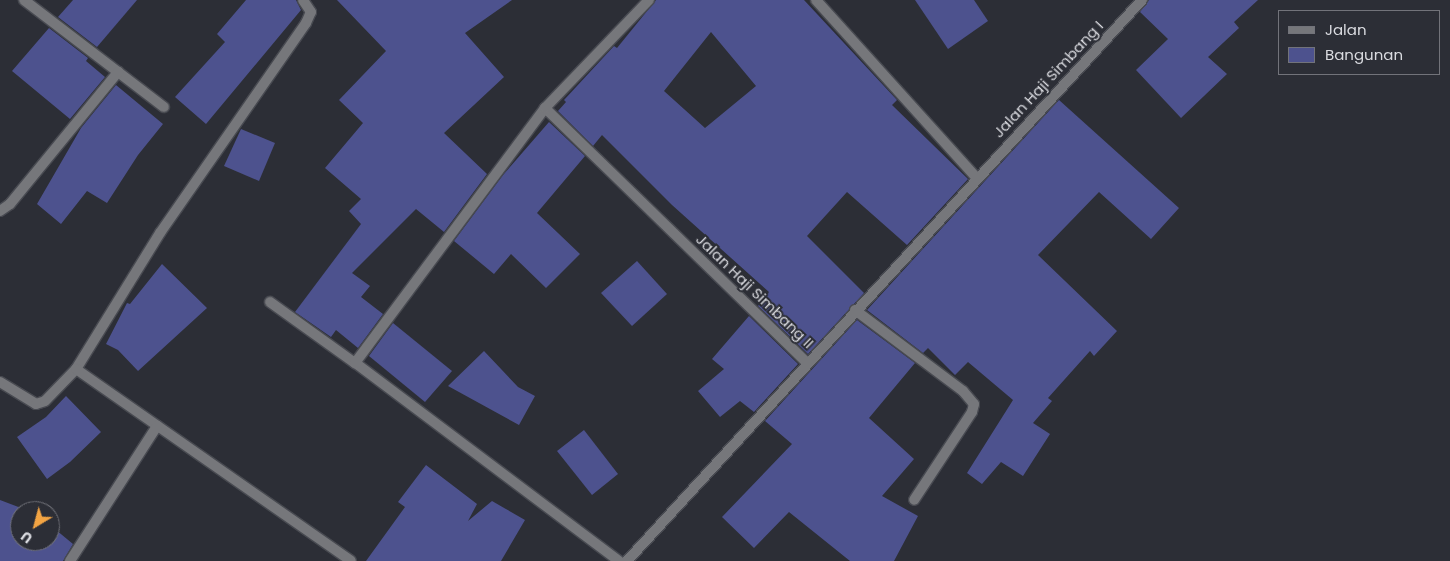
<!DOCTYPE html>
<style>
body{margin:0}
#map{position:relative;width:1450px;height:561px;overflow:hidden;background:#2c2e36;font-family:Poppins,sans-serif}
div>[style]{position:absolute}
.building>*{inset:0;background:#4d528e}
.roads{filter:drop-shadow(1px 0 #484a51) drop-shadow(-1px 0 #484a51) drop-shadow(0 1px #484a51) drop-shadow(0 -1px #484a51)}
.minor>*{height:10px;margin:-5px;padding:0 5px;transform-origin:5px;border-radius:5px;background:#76777b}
span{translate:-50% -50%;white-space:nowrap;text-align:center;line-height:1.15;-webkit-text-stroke:4px #2c2e36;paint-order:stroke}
.street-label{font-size:15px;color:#dadbe0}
.legend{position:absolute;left:1278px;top:10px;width:162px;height:65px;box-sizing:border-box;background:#2c2e36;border:1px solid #72737a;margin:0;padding:6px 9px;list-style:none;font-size:15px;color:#dadbe0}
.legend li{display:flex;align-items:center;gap:10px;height:25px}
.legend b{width:25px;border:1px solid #72737a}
.north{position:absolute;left:10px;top:501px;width:50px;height:50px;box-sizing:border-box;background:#2c2e36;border:1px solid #72737a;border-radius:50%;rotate:217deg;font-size:14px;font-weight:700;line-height:20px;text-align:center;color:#dadbe0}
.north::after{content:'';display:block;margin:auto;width:18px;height:22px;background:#f3a443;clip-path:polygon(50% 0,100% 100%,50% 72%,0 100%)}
</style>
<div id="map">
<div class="building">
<div style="clip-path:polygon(73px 0,137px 0,97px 47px,58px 17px)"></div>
<div style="clip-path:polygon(246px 0,296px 0,301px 10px,206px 124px,175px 97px,225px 42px,217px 34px)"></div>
<div style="clip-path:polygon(337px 0,512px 0,465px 33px,504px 77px,444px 133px,487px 174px,444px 232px,416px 209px,352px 273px,370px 286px,361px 297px,383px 314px,358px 348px,336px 330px,331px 337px,295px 312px,361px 224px,349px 211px,361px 199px,325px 168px,363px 123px,339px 100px,386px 51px)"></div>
<div style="clip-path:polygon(evenodd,656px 0,804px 0,897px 100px,892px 105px,968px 179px,907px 245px,847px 192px,807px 236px,864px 293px,808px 354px,758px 306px,769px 292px,672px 205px,602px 135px,593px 146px,558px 111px,566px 102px,564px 100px,614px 46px,617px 48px,656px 0,711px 32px,756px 86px,705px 128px,664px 91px,711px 32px)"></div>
<div style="clip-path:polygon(915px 0,974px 0,988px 21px,948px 49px)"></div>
<div style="clip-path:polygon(1149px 0,1258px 0,1234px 22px,1239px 28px,1208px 57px,1227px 74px,1181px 118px,1136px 70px,1168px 39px,1140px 12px)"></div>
<div style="clip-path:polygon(49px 28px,88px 58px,86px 61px,105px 77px,70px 119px,12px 71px)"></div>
<div style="clip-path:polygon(116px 85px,163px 124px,138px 155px,107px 203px,87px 191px,61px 224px,37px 204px,81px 128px)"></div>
<div style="clip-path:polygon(1059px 100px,1179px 208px,1151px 239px,1099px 192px,1038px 255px,1117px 331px,1094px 356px,1090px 351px,1048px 398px,1052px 401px,1033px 423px,1050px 434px,1023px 476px,1001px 462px,982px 484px,967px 473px,1013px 400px,968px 362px,955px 375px,928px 348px,923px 353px,867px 310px)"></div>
<div style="clip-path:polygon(549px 122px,585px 156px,537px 213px,580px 254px,546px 288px,511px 254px,494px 274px,454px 241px,503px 175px)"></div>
<div style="clip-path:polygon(241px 129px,275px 143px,259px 181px,224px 166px)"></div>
<div style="clip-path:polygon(637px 261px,667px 294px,632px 326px,601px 293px)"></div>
<div style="clip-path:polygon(162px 264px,207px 308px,138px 371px,118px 350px,106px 344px,127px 303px,130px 304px)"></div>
<div style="clip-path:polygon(749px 316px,798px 364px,754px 412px,740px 401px,720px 417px,698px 391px,724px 369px,712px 359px)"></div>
<div style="clip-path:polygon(857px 320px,915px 363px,869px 418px,914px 459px,882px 496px,918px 516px,894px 561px,850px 561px,789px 512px,754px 548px,722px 517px,792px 444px,765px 421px)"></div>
<div style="clip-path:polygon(393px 323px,452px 371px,425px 402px,369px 356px)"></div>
<div style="clip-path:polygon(484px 351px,518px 387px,535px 396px,519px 425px,448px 386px)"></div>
<div style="clip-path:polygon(66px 396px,101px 432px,70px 462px,47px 479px,17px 437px,46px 417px)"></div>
<div style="clip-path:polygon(584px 430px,618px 474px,592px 495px,557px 451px)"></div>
<div style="clip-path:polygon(426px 465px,477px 504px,468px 521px,492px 501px,525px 520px,501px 561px,366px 561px,405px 507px,398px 502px)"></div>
<div style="clip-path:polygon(0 500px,29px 511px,20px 511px,20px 541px,50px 541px,50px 525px,73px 544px,63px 561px,0 561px)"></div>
</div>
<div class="roads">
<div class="minor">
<div style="left:24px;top:0;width:176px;rotate:37.4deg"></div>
<div style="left:816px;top:0;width:240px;rotate:47.9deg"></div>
<div style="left:545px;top:108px;width:366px;rotate:44.2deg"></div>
<div style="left:0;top:211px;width:12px;rotate:-35deg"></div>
<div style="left:10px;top:204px;width:171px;rotate:-50.7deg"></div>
<div style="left:270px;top:302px;width:105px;rotate:35.7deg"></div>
<div style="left:855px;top:310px;width:135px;rotate:36.9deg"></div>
<div style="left:963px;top:391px;width:17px;rotate:50deg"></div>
<div style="left:974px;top:404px;width:8px;rotate:104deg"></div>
<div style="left:972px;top:412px;width:105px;rotate:123.4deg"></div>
<div style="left:76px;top:369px;width:160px;rotate:-58.3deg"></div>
<div style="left:160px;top:233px;width:256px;rotate:-55.2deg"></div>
<div style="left:306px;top:23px;width:12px;rotate:-66deg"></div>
<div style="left:311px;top:12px;width:14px;rotate:-124deg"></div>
<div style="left:0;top:382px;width:42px;rotate:31.4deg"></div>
<div style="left:36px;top:404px;width:9px;rotate:-18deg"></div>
<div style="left:45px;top:401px;width:45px;rotate:-45.9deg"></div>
<div style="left:76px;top:369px;width:335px;rotate:34.9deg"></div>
<div style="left:70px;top:561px;width:161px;rotate:-57.2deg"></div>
<div style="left:619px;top:561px;width:330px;rotate:-143.1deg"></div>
<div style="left:355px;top:363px;width:318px;rotate:-53.3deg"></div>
<div style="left:545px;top:108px;width:150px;rotate:-46.1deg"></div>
<div style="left:627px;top:561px;width:762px;rotate:-47.45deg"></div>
</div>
</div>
<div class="street-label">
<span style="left:1048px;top:79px;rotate:-47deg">Jalan Haji Simbang I</span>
<span style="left:755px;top:291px;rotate:44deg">Jalan Haji Simbang II</span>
</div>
<ul class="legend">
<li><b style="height:6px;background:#76777b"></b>Jalan</li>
<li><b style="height:14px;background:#4d528e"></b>Bangunan</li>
</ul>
<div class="north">U</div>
</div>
